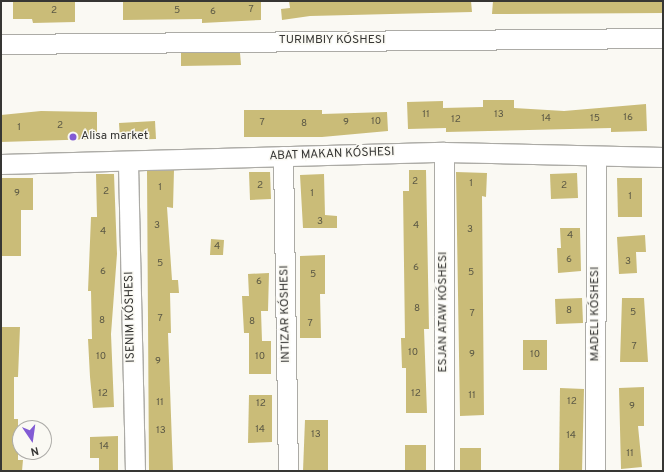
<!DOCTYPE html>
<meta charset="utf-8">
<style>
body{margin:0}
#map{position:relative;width:664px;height:472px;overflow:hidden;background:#faf9f3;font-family:Overpass,sans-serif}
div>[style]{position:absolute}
.building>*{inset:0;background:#cabc78}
.roads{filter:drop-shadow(1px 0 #acaba6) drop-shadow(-1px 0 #acaba6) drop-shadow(0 1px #acaba6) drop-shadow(0 -1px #acaba6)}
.minor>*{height:19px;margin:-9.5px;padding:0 9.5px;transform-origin:9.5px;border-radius:9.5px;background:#fff}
.dots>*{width:11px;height:11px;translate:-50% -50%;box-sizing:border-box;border:2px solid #faf9f3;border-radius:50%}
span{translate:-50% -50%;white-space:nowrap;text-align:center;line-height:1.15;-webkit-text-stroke:3px #faf9f3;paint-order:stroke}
.number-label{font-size:10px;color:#5b5845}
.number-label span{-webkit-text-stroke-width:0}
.street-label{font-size:12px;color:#363634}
.poi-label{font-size:12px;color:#363634}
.left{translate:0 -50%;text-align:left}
.frame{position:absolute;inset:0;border:2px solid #363634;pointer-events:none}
.north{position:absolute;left:12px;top:420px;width:40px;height:40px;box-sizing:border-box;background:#faf9f3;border:1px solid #acaba7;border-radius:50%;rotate:167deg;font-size:11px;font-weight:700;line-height:16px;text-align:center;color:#363634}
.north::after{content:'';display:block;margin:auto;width:14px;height:18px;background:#825bd4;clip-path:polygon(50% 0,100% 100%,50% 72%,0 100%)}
</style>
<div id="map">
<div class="building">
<div style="clip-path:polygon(13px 1px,75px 1px,75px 22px,33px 23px,32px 19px,13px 19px)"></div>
<div style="clip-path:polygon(123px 1px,261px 1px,261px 20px,202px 23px,202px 19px,123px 20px)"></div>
<div style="clip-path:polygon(289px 1px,471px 1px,472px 12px,310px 16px,282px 20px,281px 9px,290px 8px)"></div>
<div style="clip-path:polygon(493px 1px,663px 1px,663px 13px,492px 14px)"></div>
<div style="clip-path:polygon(181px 53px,240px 53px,241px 65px,181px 66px)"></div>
<div style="clip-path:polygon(483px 100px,514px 100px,514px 108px,564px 111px,646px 104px,647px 131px,611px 132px,611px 128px,446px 132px,446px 128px,408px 129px,407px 102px,443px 101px,443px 108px,483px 107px)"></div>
<div style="clip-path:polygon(244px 110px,322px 110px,322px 114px,387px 112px,388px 131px,322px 137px,244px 137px)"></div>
<div style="clip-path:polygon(41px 111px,97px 112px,97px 139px,1px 142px,1px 115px)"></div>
<div style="clip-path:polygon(155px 121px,156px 139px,120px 140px,119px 123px)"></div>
<div style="clip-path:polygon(174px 170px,173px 208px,167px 207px,172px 280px,178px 280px,179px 293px,170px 293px,171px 333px,168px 333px,173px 471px,149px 471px,147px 171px)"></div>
<div style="clip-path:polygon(409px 170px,426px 170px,429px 329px,424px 329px,427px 413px,406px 413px,406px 368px,402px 368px,401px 338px,405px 338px,403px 191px,409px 191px)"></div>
<div style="clip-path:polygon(249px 172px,270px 172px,271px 199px,250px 200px)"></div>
<div style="clip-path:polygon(456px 172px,487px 173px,486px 197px,482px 196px,484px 415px,460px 416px)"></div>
<div style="clip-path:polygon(577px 173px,578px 198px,551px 199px,550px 174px)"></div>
<div style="clip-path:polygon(96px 174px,114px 174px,117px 254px,111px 334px,114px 407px,93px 408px,90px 377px,88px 339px,92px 339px,91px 291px,88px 291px,91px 217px,97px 217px)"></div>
<div style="clip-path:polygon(324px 174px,325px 215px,337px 216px,337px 228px,303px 228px,300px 175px)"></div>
<div style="clip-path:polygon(1px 178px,33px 178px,33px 210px,21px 210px,21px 256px,1px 256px)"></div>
<div style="clip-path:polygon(617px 178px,642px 178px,642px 217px,618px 217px)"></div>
<div style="clip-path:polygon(560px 228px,580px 228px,581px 271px,558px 273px,557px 248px,561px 248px)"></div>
<div style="clip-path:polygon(645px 235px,646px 252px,636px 252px,637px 273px,619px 274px,617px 237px)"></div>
<div style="clip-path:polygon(211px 239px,224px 240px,223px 255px,210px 255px)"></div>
<div style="clip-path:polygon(325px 255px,325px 294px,320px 294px,321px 338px,300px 338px,300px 256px)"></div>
<div style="clip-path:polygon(269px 273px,268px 311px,261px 311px,262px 341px,271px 341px,271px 374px,249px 374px,249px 333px,244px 333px,242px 296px,249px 296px,248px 274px)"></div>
<div style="clip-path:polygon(582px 298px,583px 323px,556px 324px,555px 299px)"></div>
<div style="clip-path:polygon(622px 298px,644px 298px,648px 362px,620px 362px)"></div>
<div style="clip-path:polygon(1px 327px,20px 327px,18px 377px,14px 377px,14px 419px,18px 419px,18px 460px,23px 460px,22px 471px,1px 471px)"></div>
<div style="clip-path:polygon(523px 340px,547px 340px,547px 370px,523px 370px)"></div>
<div style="clip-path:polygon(644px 387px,644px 426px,638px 426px,642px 467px,621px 469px,619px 388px)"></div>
<div style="clip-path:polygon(560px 388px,584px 389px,582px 471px,559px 471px)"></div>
<div style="clip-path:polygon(249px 395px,272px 395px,272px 442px,248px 443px)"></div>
<div style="clip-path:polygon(305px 420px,328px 420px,328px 471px,303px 471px)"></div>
<div style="clip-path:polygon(118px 436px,118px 471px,99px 471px,99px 458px,90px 458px,90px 437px)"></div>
<div style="clip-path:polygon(405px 445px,426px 445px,426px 471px,405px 471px)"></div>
<div style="clip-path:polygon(460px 448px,481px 448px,481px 471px,460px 471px)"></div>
</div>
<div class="roads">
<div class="minor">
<div style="left:1px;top:44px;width:662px;rotate:-0.52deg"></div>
<div style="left:283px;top:156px;width:315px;rotate:89.1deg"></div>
<div style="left:128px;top:163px;width:308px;rotate:88.7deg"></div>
<div style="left:1px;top:164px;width:443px;rotate:-1.6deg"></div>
<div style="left:444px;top:152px;width:219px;rotate:1.3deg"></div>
<div style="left:444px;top:471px;width:319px;rotate:-90deg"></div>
<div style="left:595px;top:471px;width:315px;rotate:-89.8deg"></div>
</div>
</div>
<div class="dots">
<div style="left:73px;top:137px;background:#825bd4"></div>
</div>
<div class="number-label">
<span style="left:251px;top:10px">7</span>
<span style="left:54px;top:11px">2</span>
<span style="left:177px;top:11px">5</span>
<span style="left:213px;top:12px">6</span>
<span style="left:426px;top:115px">11</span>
<span style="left:499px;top:115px">13</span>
<span style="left:628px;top:118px">16</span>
<span style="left:546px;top:119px">14</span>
<span style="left:595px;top:119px">15</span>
<span style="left:456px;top:120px">12</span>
<span style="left:376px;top:122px">10</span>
<span style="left:262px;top:123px">7</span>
<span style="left:346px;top:123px">9</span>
<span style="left:304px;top:124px">8</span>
<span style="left:60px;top:126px">2</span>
<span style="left:19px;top:128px">1</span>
<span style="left:415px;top:182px">2</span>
<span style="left:471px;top:184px">1</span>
<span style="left:260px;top:186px">2</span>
<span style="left:564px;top:186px">2</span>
<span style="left:160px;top:188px">1</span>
<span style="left:106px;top:192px">2</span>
<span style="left:17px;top:194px">9</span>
<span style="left:312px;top:194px">1</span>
<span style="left:630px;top:197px">1</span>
<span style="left:320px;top:222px">3</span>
<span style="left:157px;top:226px">3</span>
<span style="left:416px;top:226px">4</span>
<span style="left:470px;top:230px">3</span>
<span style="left:103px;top:232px">4</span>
<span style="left:570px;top:236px">4</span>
<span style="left:217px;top:247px">4</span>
<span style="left:569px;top:260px">6</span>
<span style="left:628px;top:262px">3</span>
<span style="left:160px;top:264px">5</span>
<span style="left:416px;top:268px">6</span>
<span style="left:103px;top:272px">6</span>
<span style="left:471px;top:273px">5</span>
<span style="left:313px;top:275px">5</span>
<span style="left:259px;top:282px">6</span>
<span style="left:417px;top:309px">8</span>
<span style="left:569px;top:311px">8</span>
<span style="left:633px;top:313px">5</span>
<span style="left:472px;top:314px">7</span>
<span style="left:160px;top:319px">7</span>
<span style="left:102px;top:321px">8</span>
<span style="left:252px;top:322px">8</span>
<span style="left:310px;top:324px">7</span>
<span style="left:634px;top:347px">7</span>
<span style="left:413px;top:353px">10</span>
<span style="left:472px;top:355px">9</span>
<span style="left:535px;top:355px">10</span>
<span style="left:101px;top:357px">10</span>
<span style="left:260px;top:357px">10</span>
<span style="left:158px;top:362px">9</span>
<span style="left:103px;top:394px">12</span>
<span style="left:416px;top:394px">12</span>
<span style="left:472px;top:396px">11</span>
<span style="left:572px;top:402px">12</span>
<span style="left:160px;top:403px">11</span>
<span style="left:261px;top:404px">12</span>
<span style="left:632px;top:407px">9</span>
<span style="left:260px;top:430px">14</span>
<span style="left:161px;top:431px">13</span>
<span style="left:316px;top:435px">13</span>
<span style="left:571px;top:436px">14</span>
<span style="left:104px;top:447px">14</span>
<span style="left:630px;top:454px">11</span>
</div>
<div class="street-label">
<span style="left:332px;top:41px">TURIMBIY KÓSHESI</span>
<span style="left:332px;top:155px;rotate:-2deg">ABAT MAKAN KÓSHESI</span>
<span style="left:444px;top:312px;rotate:-90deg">ESJAN ATAW KÓSHESI</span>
<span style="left:286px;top:314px;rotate:-91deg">INTIZAR KÓSHESI</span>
<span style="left:596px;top:314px;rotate:-90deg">MADELI KÓSHESI</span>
<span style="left:131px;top:317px;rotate:-91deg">ISENIM KÓSHESI</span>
</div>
<div class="poi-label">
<span class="left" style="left:81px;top:137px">Alisa market</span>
</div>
<div class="frame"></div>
<div class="north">N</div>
</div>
